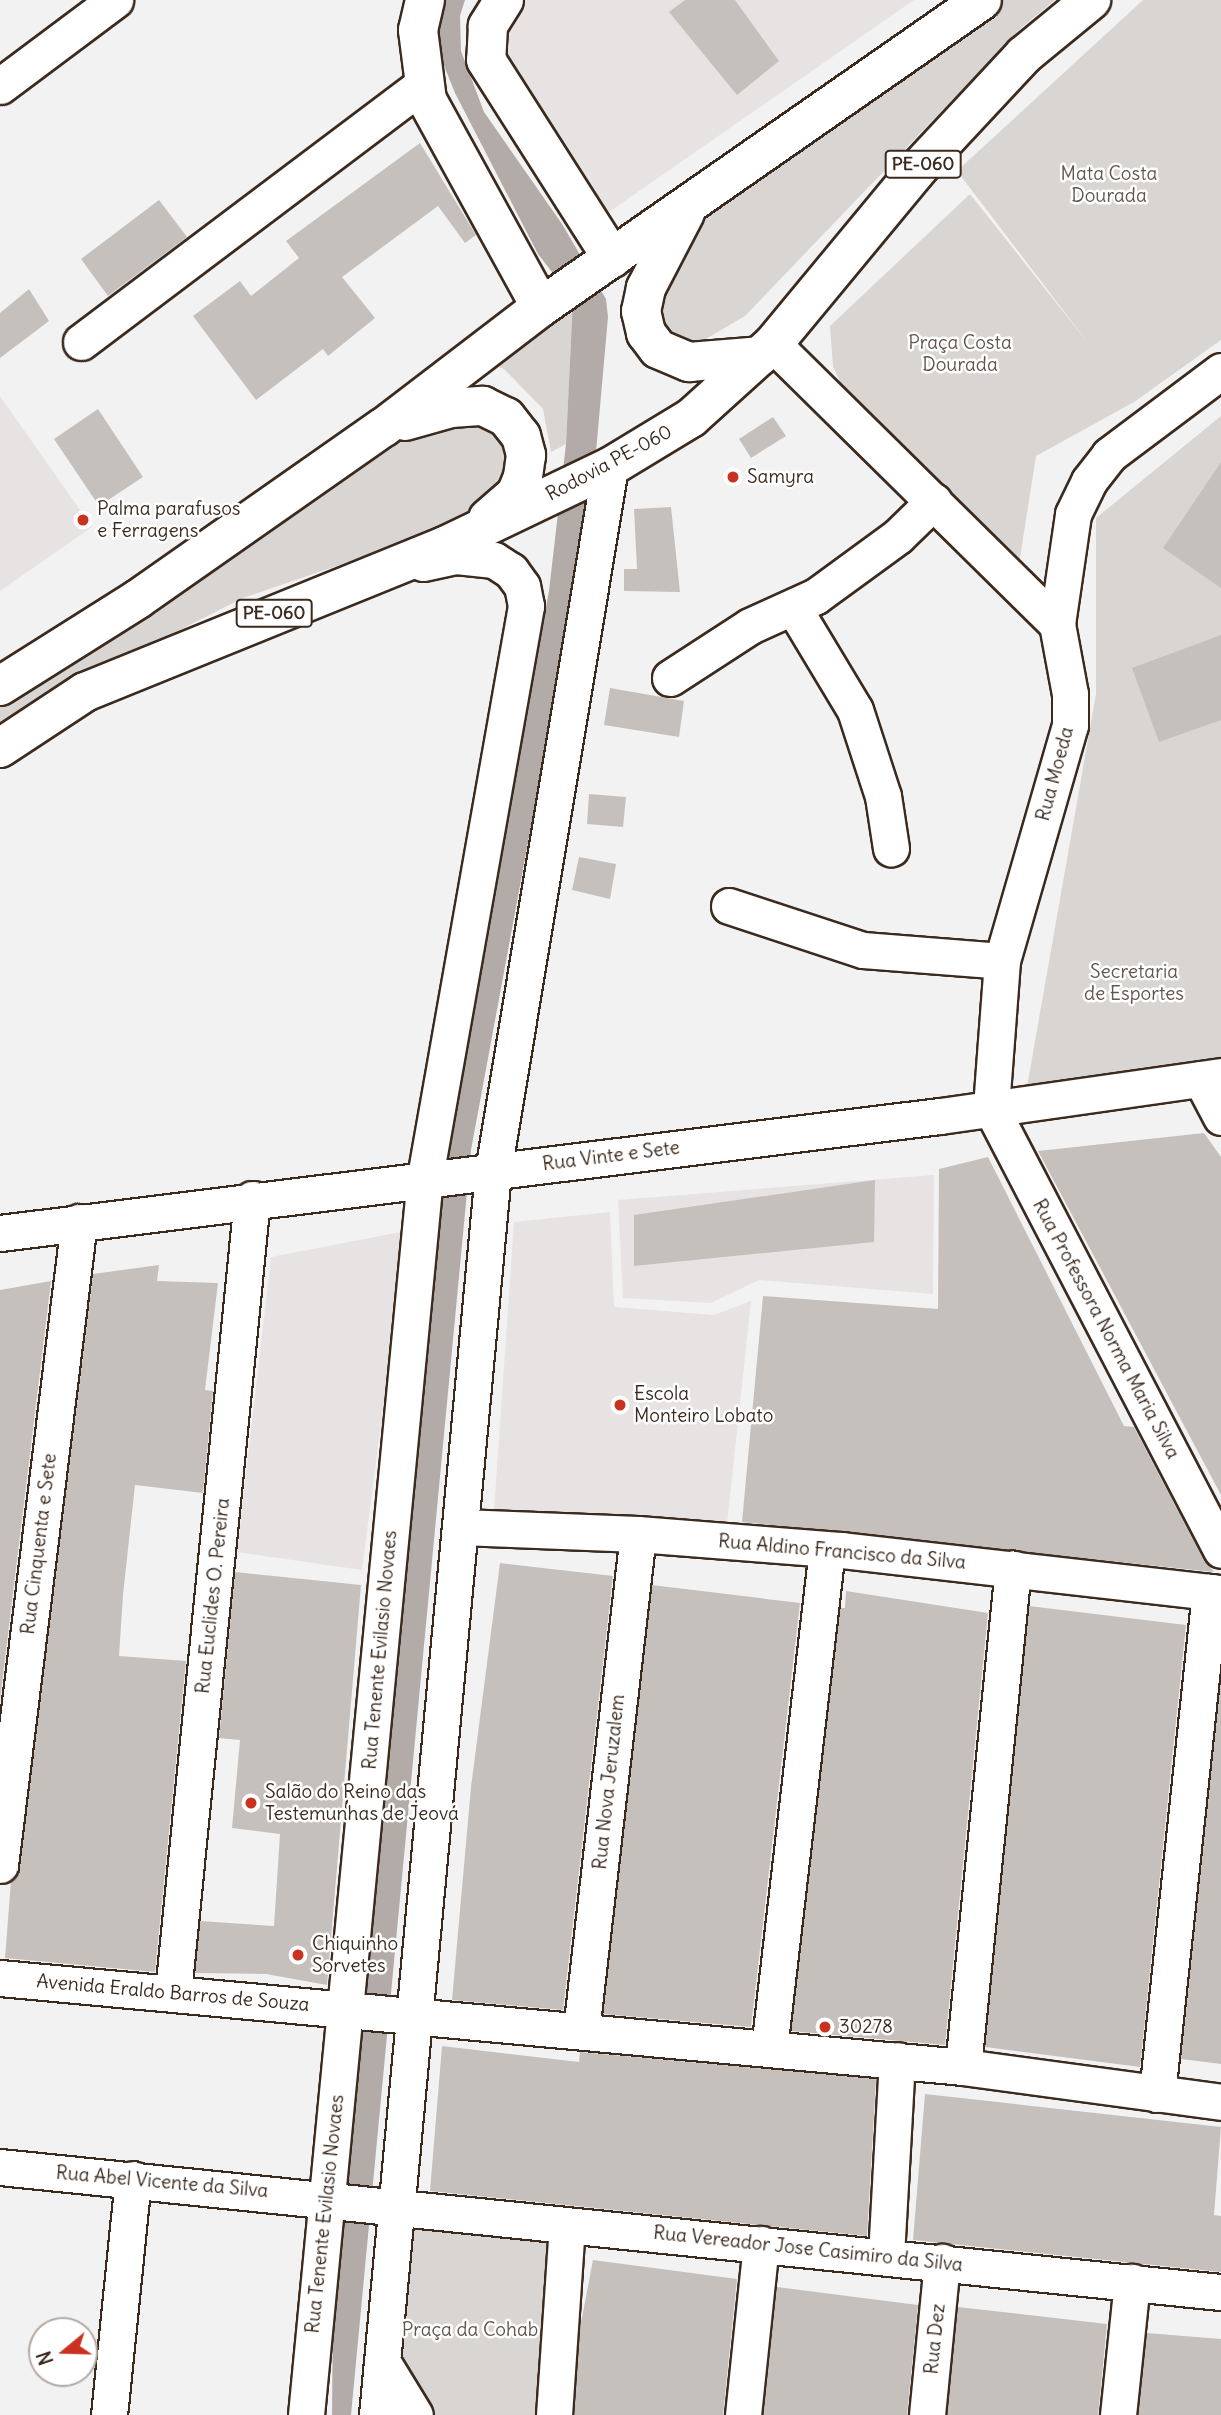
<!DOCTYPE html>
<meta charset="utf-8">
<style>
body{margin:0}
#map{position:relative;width:1221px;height:2415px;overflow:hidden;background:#f3f2f2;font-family:Delius,sans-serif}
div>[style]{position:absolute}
.built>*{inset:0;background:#e6e3e2}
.green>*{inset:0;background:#d8d5d2}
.water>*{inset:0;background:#b2aba7}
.building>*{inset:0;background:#c6c0bd}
.roads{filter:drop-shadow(2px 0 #3b2a1e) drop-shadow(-2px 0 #3b2a1e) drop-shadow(0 2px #3b2a1e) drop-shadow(0 -2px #3b2a1e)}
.minor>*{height:35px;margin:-17.5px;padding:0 17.5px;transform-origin:17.5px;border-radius:17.5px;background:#fff}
.major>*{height:38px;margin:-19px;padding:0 19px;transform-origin:19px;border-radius:19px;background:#fff}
.highway>*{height:38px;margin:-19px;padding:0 19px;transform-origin:19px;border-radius:19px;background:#fff}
.dots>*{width:19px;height:19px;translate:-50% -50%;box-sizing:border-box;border:4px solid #fff;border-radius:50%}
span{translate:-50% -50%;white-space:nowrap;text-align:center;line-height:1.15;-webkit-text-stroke:5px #fff;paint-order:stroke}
.shield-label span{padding:2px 5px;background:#fff;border:2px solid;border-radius:5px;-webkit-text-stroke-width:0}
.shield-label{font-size:18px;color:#3b2a1e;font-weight:700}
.park-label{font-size:19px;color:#62554b}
.street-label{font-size:19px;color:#3b2a1e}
.poi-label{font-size:19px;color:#3b2a1e}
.left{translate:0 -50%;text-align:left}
.north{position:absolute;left:28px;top:2317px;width:70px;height:70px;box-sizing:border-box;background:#fff;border:2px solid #b1aaa5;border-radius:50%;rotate:251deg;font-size:19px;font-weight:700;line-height:28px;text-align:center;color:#3b2a1e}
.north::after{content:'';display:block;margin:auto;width:24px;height:32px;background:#c8321e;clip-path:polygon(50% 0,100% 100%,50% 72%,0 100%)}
</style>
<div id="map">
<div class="built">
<div style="clip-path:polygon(484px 0,914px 0,586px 228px,479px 8px)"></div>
<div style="clip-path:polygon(0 396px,92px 527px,0 591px)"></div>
<div style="clip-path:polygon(934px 1175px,933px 1294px,759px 1280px,711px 1303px,623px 1298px,618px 1200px)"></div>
<div style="clip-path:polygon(610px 1212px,614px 1307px,714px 1315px,751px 1301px,727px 1524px,494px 1510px,514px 1222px)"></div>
<div style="clip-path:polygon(406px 1231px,362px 1570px,237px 1552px,271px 1257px)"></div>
</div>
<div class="green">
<div style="clip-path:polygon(998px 0,1055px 0,1021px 28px,745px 316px,699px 343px,663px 338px,652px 313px,700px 213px)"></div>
<div style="clip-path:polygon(1143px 0,1221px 0,1221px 340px,1134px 402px,1036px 456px,1019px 564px,844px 391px,833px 366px,830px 326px,970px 194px,1092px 348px,957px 171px)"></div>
<div style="clip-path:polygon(573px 299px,566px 444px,551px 452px,543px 409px,504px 369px,481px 360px)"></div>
<div style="clip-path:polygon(1221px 416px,1221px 1063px,1027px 1087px,1096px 694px,1096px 518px)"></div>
<div style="clip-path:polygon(490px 420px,511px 444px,513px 476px,492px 501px,427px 535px,243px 598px,53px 694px,0 729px,0 706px,243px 551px,408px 437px)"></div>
<div style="clip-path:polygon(396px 2224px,553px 2229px,547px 2415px,383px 2415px)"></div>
</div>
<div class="water">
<div style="clip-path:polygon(438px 0,465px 0,460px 16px,461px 51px,484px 112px,562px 224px,606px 299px,608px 317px,592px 497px,471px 1150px,351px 2415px,332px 2415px,333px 2311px,438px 1198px,549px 591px,566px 444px,573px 299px,538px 254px,455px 93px,439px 53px)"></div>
</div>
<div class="building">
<div style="clip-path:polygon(685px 0,735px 0,779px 61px,737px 95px,669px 12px)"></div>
<div style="clip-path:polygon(420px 143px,476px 235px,465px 243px,438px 206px,342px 277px,375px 318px,328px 356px,323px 349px,256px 400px,193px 316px,240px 281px,251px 296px,299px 258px,286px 241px)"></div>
<div style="clip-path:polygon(159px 200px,187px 237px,108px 296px,81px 259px)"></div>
<div style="clip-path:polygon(29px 289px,49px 321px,0 358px,0 313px)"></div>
<div style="clip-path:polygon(98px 409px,143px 477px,99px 506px,54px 439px)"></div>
<div style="clip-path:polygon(773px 417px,786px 436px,751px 458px,739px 439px)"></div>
<div style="clip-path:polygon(1221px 462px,1221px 588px,1163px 548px)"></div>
<div style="clip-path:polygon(671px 507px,680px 592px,624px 591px,624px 569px,637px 569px,634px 509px)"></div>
<div style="clip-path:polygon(1221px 635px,1221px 720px,1159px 742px,1132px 668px)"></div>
<div style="clip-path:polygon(610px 688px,684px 701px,679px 737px,604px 725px)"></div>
<div style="clip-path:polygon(589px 794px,626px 797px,623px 827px,587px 824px)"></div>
<div style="clip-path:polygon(579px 857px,616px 864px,610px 899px,572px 890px)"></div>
<div style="clip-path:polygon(1204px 1133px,1221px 1157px,1221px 1495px,1038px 1151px)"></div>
<div style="clip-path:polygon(988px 1157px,1124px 1426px,1134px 1427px,1203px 1559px,1214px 1572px,742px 1522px,763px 1296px,938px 1309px,939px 1169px)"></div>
<div style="clip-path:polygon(875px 1180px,874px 1242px,634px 1266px,634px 1215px)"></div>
<div style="clip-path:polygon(159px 1265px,157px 1281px,218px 1283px,205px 1390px,213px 1391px,203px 1493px,135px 1485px,123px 1595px,119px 1656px,186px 1661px,155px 1972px,5px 1958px,11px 1881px,20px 1867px,93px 1274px)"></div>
<div style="clip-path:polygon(51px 1281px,0 1700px,0 1290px)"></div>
<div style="clip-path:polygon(500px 1563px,613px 1576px,563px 2010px,452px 2000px,471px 1787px)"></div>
<div style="clip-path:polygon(235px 1572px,361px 1585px,327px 1985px,266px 1974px,195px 1973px,200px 1921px,274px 1926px,280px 1834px,232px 1828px,240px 1740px,219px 1738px)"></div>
<div style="clip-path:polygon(652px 1585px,800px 1603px,751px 2027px,603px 2014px)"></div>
<div style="clip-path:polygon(846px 1591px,988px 1613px,945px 2045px,791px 2031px,840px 1608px,845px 1608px)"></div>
<div style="clip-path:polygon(1029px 1606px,1186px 1625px,1140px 2067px,985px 2047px)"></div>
<div style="clip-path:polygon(1221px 1679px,1221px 2064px,1181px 2059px)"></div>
<div style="clip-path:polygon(442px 2046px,579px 2062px,580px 2052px,876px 2079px,867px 2236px,430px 2191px)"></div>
<div style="clip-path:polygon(925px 2094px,1221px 2127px,1214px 2215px,1221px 2216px,1221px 2272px,913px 2240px)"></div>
<div style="clip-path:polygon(593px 2260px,737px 2279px,723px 2415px,574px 2415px,580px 2328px)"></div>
<div style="clip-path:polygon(777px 2287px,918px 2305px,907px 2415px,763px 2415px)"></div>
<div style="clip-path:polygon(958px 2307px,1107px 2324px,1098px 2415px,947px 2415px)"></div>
<div style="clip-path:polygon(1147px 2333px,1221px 2339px,1221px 2415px,1138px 2415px)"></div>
</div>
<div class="roads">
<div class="minor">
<div style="left:0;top:86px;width:144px;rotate:-36.8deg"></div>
<div style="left:81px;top:342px;width:428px;rotate:-37deg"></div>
<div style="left:773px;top:344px;width:399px;rotate:44.6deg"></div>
<div style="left:1057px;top:624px;width:71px;rotate:79.5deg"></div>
<div style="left:1070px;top:694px;width:31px;rotate:90deg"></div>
<div style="left:1070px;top:725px;width:246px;rotate:106.1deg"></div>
<div style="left:1002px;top:961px;width:147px;rotate:94.3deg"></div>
<div style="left:793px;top:607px;width:120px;rotate:59deg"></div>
<div style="left:855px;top:710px;width:90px;rotate:72deg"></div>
<div style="left:883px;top:796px;width:53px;rotate:81.3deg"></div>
<div style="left:1057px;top:624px;width:111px;rotate:-81.7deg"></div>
<div style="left:1073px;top:514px;width:37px;rotate:-64deg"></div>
<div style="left:1089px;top:481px;width:33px;rotate:-52deg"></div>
<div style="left:1109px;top:455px;width:140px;rotate:-36.9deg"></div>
<div style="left:670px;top:678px;width:95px;rotate:-33deg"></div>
<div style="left:750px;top:626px;width:72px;rotate:-24.4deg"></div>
<div style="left:816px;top:596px;width:102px;rotate:-36.2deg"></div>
<div style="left:898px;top:536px;width:50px;rotate:-44.2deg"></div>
<div style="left:729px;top:906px;width:141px;rotate:18.2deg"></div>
<div style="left:863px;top:950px;width:139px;rotate:4.5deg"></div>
<div style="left:1201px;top:1079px;width:43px;rotate:62.2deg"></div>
<div style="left:991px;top:1108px;width:498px;rotate:62.5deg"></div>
<div style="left:0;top:1233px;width:947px;rotate:-7.1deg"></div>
<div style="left:940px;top:1116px;width:284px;rotate:-8.1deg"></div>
<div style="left:461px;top:1527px;width:177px;rotate:2.3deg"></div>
<div style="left:638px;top:1534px;width:205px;rotate:4.5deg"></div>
<div style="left:842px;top:1550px;width:381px;rotate:6.5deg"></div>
<div style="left:0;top:1865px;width:648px;rotate:-83deg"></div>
<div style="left:0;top:1978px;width:967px;rotate:5.28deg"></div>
<div style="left:963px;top:2067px;width:260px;rotate:7.7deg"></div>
<div style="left:173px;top:1993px;width:798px;rotate:-84.32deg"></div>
<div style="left:581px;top:2031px;width:500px;rotate:-83.46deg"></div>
<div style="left:769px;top:2049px;width:503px;rotate:-83.38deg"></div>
<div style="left:963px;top:2067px;width:501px;rotate:-84.28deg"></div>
<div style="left:1157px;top:2094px;width:505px;rotate:-83.97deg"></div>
<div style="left:0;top:2167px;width:1227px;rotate:5.85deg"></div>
<div style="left:886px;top:2256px;width:196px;rotate:-86.8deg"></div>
<div style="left:382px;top:2361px;width:63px;rotate:58.6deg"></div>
<div style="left:109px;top:2415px;width:237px;rotate:-84.2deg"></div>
<div style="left:306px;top:2415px;width:1244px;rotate:-84.51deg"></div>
<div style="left:425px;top:1177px;width:580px;rotate:-79.97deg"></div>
<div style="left:526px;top:606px;width:20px;rotate:-101deg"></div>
<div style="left:522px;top:586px;width:19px;rotate:-126deg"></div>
<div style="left:511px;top:571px;width:20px;rotate:-147deg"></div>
<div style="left:494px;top:560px;width:38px;rotate:-174deg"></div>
<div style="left:456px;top:556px;width:34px;rotate:168deg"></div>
<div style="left:377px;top:2415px;width:1249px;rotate:-84.67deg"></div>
<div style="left:493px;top:1171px;width:714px;rotate:-80.56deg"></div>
<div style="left:554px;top:2415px;width:190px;rotate:-86.1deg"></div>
<div style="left:743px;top:2415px;width:172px;rotate:-84deg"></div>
<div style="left:927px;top:2415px;width:154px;rotate:-84.4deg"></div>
<div style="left:1118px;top:2415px;width:134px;rotate:-84deg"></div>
</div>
<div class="major">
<div style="left:425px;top:0;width:31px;rotate:103deg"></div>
<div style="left:418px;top:30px;width:71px;rotate:82.7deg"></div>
<div style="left:427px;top:100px;width:236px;rotate:61.2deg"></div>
<div style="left:504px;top:0;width:31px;rotate:122deg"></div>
<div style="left:488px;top:26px;width:34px;rotate:93deg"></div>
<div style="left:486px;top:60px;width:235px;rotate:57.5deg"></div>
</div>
<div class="highway">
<div style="left:685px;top:213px;width:85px;rotate:117.5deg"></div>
<div style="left:646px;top:288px;width:24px;rotate:102deg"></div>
<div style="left:641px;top:311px;width:23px;rotate:77deg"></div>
<div style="left:646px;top:333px;width:20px;rotate:53deg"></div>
<div style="left:658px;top:349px;width:34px;rotate:23deg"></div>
<div style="left:689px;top:362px;width:71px;rotate:-4.8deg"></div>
<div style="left:405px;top:421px;width:48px;rotate:-15.8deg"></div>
<div style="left:451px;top:408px;width:32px;rotate:-4deg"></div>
<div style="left:483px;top:406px;width:25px;rotate:26deg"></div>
<div style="left:506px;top:417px;width:24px;rotate:52deg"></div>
<div style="left:521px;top:436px;width:20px;rotate:75deg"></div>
<div style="left:526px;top:455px;width:22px;rotate:98deg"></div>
<div style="left:523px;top:477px;width:18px;rotate:112deg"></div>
<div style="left:516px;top:494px;width:37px;rotate:139deg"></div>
<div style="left:0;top:686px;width:163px;rotate:-32.2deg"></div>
<div style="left:138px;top:599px;width:300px;rotate:-35deg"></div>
<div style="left:384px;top:427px;width:198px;rotate:-37.4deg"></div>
<div style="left:541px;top:307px;width:537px;rotate:-34.84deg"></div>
<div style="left:0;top:748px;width:102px;rotate:-33.4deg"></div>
<div style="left:85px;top:692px;width:388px;rotate:-22.1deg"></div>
<div style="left:445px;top:546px;width:183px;rotate:-25.6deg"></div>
<div style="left:610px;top:467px;width:95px;rotate:-31.2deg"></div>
<div style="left:691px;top:418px;width:110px;rotate:-42.1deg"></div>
<div style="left:773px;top:344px;width:224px;rotate:-50.4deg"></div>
<div style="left:916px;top:171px;width:158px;rotate:-47deg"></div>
<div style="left:1024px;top:55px;width:87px;rotate:-39.4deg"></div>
</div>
</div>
<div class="dots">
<div style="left:733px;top:477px;background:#c8321e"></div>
<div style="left:83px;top:520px;background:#c8321e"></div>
<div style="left:620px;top:1405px;background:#c8321e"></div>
<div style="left:251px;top:1803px;background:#c8321e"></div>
<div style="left:298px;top:1955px;background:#c8321e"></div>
<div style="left:825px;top:2027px;background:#c8321e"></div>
</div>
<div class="shield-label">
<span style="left:923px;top:164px">PE-060</span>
<span style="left:274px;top:613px">PE-060</span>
</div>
<div class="park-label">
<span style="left:1109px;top:185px">Mata Costa<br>Dourada</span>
<span style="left:960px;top:354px">Praça Costa<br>Dourada</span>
<span style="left:1134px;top:983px">Secretaria<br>de Esportes</span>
<span style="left:470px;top:2330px">Praça da Cohab</span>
</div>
<div class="street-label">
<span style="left:609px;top:463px;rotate:-28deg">Rodovia PE-060</span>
<span style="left:1055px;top:774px;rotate:-75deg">Rua Moeda</span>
<span style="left:611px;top:1156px;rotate:-7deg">Rua Vinte e Sete</span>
<span style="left:1106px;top:1329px;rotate:62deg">Rua Professora Norma Maria Silva</span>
<span style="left:39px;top:1544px;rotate:-83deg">Rua Cinquenta e Sete</span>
<span style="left:842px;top:1552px;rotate:5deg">Rua Aldino Francisco da Silva</span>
<span style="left:213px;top:1596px;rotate:-84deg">Rua Euclides O. Pereira</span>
<span style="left:380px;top:1650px;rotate:-85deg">Rua Tenente Evilasio Novaes</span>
<span style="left:609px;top:1782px;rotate:-84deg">Rua Nova Jeruzalem</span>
<span style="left:173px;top:1993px;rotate:5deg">Avenida Eraldo Barros de Souza</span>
<span style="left:162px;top:2182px;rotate:5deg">Rua Abel Vicente da Silva</span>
<span style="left:325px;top:2214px;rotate:-84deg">Rua Tenente Evilasio Novaes</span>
<span style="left:808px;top:2249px;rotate:6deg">Rua Vereador Jose Casimiro da Silva</span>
<span style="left:935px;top:2339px;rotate:-84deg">Rua Dez</span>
</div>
<div class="poi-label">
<span class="left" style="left:747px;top:477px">Samyra</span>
<span class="left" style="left:97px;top:520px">Palma parafusos<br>e Ferragens</span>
<span class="left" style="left:634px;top:1405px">Escola<br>Monteiro Lobato</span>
<span class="left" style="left:265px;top:1803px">Salão do Reino das<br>Testemunhas de Jeová</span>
<span class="left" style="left:312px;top:1955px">Chiquinho<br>Sorvetes</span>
<span class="left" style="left:839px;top:2027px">30278</span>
</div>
<div class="north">N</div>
</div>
